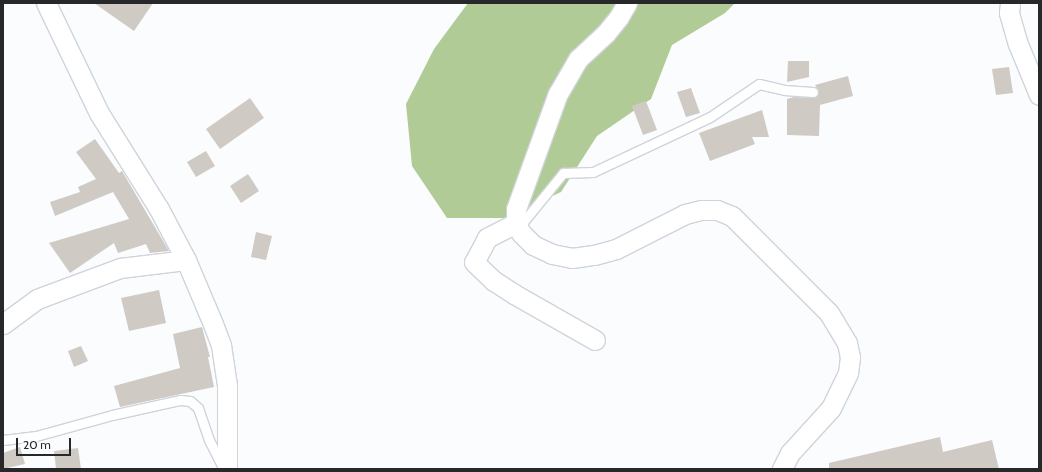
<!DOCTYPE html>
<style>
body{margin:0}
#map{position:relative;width:1042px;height:472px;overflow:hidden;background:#fafcfe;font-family:Cabin,sans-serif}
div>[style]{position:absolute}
.forest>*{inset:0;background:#b1cb97}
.building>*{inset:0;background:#d0cac5}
.roads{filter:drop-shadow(1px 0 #cfd4da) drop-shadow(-1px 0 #cfd4da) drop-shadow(0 1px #cfd4da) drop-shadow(0 -1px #cfd4da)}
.lane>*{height:9px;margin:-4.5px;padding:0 4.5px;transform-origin:4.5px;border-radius:4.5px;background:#fff}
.street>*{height:19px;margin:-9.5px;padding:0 9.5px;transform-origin:9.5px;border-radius:9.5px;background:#fff}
span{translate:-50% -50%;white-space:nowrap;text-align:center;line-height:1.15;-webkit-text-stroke:3.5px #fafcfe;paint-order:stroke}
.frame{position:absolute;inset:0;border:4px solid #26282a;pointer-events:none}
.scale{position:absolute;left:16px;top:438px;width:55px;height:18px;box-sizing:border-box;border:2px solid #26282a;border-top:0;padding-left:5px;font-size:12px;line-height:14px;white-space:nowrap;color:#26282a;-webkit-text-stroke:3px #fafcfe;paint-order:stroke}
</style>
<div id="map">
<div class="forest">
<div style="clip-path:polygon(468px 3px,735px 3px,725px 13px,672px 45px,651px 99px,597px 136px,561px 192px,505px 218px,447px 218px,412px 166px,406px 104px,434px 49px)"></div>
</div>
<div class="building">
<div style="clip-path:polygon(94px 3px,153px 3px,134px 31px)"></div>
<div style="clip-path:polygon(788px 61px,809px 61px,809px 77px,787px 82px)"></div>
<div style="clip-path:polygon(1009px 67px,1013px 93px,996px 95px,992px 69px)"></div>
<div style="clip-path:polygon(848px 76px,853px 96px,820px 105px,819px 136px,787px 135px,787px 99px,794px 97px,815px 98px,819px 92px,815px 85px)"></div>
<div style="clip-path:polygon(691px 88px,700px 113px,686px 117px,677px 92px)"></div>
<div style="clip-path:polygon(250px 98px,264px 118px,220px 149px,206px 129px)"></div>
<div style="clip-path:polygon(646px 101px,657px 130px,643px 135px,632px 106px)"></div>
<div style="clip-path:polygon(762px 110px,769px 137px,752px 137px,755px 144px,710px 161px,699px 133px)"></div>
<div style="clip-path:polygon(95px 139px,119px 173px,122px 171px,169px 251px,150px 253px,146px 244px,118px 253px,114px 243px,70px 273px,49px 243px,129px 219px,113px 192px,55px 216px,50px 202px,80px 192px,78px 187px,96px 179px,76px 152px)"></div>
<div style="clip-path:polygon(206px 151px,215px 166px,196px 177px,187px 162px)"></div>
<div style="clip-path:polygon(248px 174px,259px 191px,241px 203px,230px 186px)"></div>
<div style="clip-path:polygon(256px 232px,272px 236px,266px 260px,251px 257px)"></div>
<div style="clip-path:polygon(159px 290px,166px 323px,129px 331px,121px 298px)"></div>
<div style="clip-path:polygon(202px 327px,210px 357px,208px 357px,214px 387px,120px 407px,114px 386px,180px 368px,173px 334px)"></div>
<div style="clip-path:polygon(81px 346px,88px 361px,74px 367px,68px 351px)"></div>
<div style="clip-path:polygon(940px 437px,943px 452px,992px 440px,999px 469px,829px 469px,829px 463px)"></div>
<div style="clip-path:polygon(20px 447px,25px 464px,3px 469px,3px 453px)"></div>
<div style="clip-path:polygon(78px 448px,81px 469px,56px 469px,54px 451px)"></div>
</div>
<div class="roads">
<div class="lane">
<div style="left:519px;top:227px;width:70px;rotate:-50.8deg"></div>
<div style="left:563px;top:173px;width:30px;rotate:-2deg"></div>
<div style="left:593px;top:172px;width:129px;rotate:-25.2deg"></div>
<div style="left:710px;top:117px;width:59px;rotate:-34deg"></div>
<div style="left:759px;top:84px;width:26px;rotate:13deg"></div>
<div style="left:784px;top:90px;width:29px;rotate:4deg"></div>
<div style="left:3px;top:440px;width:33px;rotate:-7deg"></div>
<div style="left:36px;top:436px;width:79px;rotate:-15.4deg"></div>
<div style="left:112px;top:415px;width:70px;rotate:-12.4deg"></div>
<div style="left:180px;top:400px;width:10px;rotate:6deg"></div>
<div style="left:190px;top:401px;width:11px;rotate:41deg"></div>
<div style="left:198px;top:408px;width:34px;rotate:71deg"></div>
<div style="left:209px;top:440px;width:31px;rotate:63deg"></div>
</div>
<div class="street">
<div style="left:46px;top:3px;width:122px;rotate:64.3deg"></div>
<div style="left:99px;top:113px;width:113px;rotate:58deg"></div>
<div style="left:159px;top:209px;width:58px;rotate:62.1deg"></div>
<div style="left:186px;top:260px;width:69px;rotate:67.1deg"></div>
<div style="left:213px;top:324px;width:22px;rotate:69deg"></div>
<div style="left:221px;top:345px;width:40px;rotate:81.5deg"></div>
<div style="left:227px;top:385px;width:84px;rotate:90deg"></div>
<div style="left:627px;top:3px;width:16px;rotate:120deg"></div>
<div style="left:619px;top:17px;width:21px;rotate:129deg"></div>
<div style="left:606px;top:33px;width:38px;rotate:137deg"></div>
<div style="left:578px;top:59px;width:39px;rotate:120deg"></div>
<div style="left:558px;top:93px;width:123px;rotate:109.9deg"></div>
<div style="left:516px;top:209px;width:14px;rotate:90deg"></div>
<div style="left:516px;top:223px;width:11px;rotate:63deg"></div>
<div style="left:521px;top:233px;width:17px;rotate:45deg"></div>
<div style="left:533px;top:245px;width:21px;rotate:25deg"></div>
<div style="left:552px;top:254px;width:20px;rotate:11deg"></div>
<div style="left:572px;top:258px;width:22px;rotate:-8deg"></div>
<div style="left:594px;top:255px;width:23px;rotate:-15deg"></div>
<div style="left:616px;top:249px;width:77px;rotate:-26.9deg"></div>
<div style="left:685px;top:214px;width:16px;rotate:-14deg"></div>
<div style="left:701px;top:210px;width:16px"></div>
<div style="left:717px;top:210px;width:16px;rotate:22deg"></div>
<div style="left:732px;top:216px;width:137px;rotate:45deg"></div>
<div style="left:829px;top:313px;width:35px;rotate:59deg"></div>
<div style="left:847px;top:343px;width:14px;rotate:78deg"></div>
<div style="left:850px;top:357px;width:16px;rotate:97deg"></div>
<div style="left:848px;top:373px;width:39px;rotate:116deg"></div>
<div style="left:831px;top:408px;width:61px;rotate:132.3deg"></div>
<div style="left:790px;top:453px;width:18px;rotate:117deg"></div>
<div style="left:1010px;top:3px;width:10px;rotate:96deg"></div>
<div style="left:1009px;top:13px;width:32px;rotate:74deg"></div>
<div style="left:1018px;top:44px;width:55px;rotate:67.6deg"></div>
<div style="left:516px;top:223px;width:33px;rotate:153deg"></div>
<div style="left:487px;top:238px;width:27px;rotate:118deg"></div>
<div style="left:474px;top:262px;width:28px;rotate:44deg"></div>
<div style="left:494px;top:281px;width:24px;rotate:33deg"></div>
<div style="left:514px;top:294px;width:93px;rotate:29.6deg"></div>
<div style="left:3px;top:324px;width:42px;rotate:-36.3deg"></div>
<div style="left:37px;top:299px;width:89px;rotate:-20.5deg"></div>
<div style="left:120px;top:268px;width:66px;rotate:-6.9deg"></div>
</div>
</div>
<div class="frame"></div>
<div class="scale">20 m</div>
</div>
